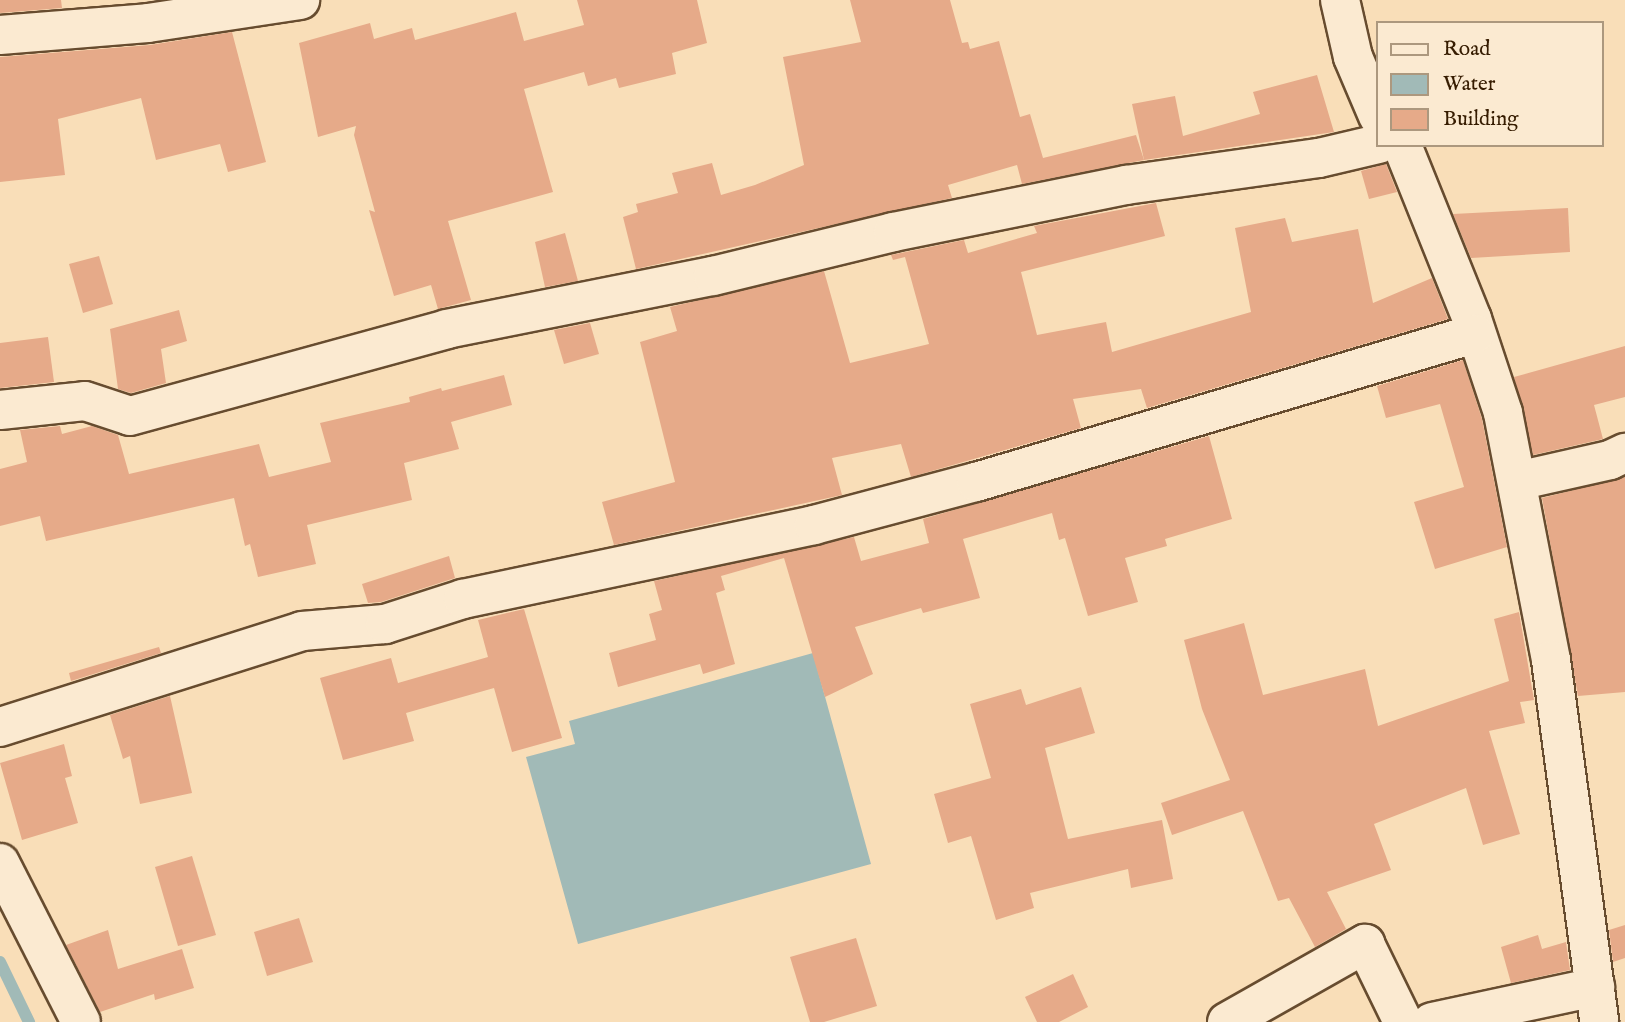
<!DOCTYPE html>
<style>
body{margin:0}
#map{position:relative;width:1625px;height:1022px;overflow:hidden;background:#f9deb8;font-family:"IM FELL English",serif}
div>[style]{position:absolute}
.water>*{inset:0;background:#a1bab7}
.stream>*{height:12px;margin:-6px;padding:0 6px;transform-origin:6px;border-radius:6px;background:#a1bab7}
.building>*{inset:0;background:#e6aa89}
.roads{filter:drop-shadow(2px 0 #674c2f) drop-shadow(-2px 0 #674c2f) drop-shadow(0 2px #674c2f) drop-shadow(0 -2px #674c2f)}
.minor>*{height:38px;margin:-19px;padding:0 19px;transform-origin:19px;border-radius:19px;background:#fbead1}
span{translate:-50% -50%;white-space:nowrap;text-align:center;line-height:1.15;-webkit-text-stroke:5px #fbead1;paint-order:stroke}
.legend{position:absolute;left:1376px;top:21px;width:228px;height:126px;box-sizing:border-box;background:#fbead1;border:2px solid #ac987e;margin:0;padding:9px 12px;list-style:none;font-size:21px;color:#361c01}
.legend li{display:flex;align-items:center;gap:14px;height:35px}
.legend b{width:35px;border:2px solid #ac987e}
</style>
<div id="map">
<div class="water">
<div style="clip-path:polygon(813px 653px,871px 864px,578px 944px,526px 757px,575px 744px,569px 721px)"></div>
</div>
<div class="stream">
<div style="left:0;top:962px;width:67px;rotate:64.2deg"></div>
</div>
<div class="building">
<div style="clip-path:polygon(0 0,61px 0,62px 8px,0 13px)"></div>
<div style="clip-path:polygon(577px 0,697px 0,707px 43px,672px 53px,676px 74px,619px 88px,616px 78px,588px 86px,584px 72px,524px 89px,553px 192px,448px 221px,471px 300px,438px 309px,431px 285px,394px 296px,369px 210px,375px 212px,354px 135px,356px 126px,318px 137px,299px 43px,370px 23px,374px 39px,412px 28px,415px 40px,516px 12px,524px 41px,584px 25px)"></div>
<div style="clip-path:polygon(850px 0,950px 0,962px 43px,968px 42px,970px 49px,999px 41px,1020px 117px,1030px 114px,1043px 158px,1136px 135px,1144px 160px,1022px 184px,1017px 165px,948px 185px,952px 198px,636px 269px,623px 217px,638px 212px,636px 204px,678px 193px,672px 173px,712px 163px,721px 195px,755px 185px,804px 165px,783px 57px,861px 42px)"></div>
<div style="clip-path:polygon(232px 32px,266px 162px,228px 172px,220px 144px,156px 160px,141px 98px,58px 119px,65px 175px,0 182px,0 57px,150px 45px)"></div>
<div style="clip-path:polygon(1317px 75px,1334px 132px,1144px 160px,1132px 104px,1175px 96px,1183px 136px,1260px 114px,1253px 92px)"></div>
<div style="clip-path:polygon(1386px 164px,1397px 192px,1369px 199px,1361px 171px)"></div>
<div style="clip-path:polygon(1156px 203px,1165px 236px,1021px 272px,1037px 335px,1106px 322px,1112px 352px,1251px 312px,1235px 228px,1285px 218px,1292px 242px,1358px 229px,1373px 303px,1432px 278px,1448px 319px,1147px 408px,1141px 389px,1073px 399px,1081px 428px,911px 477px,901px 444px,832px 458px,842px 495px,614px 545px,602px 502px,675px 482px,640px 342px,677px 331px,670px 307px,824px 271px,850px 363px,929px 344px,905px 257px,893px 260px,891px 255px,964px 240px,968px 253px,1037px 233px,1034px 226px)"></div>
<div style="clip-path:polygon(1568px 208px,1570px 252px,1471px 258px,1453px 214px)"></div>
<div style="clip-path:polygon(565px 233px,578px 281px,545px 287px,535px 242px)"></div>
<div style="clip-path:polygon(99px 256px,113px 304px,83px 313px,69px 264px)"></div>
<div style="clip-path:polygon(179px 310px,187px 341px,161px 349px,166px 383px,131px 393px,118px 389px,110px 329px)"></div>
<div style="clip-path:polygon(590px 323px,599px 354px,564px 364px,554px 330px)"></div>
<div style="clip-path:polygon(48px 337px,54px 382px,0 388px,0 343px)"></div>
<div style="clip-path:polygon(1625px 346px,1625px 397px,1594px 405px,1603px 439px,1533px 455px,1514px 377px)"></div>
<div style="clip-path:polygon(1463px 360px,1482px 419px,1507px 547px,1435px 569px,1414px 502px,1464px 487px,1440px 404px,1386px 418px,1377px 386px)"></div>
<div style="clip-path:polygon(504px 375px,512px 405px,451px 422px,459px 449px,404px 463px,412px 500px,307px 525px,316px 564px,258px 577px,250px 544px,245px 546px,234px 498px,46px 541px,40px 516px,0 526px,0 469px,27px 462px,20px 430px,60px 426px,62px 434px,92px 426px,118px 435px,129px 474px,259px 444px,269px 477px,331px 462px,320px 423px,410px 402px,409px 397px,441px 388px,442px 391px)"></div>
<div style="clip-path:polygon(1209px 436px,1232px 519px,1165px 539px,1167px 546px,1125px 558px,1138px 602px,1088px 616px,1065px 538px,1059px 540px,1052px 513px,963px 539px,980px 598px,923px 613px,921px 608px,855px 627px,873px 674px,825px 697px,784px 558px,721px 576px,725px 590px,716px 593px,735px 664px,703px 674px,700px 664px,618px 687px,609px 653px,656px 640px,649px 614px,662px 610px,654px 581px,854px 537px,861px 561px,929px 543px,923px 519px)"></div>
<div style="clip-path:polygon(1625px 477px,1625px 692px,1578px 696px,1542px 498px)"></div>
<div style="clip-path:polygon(449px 556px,455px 578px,381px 602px,368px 603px,362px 584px)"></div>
<div style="clip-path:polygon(524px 609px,562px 738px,512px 752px,494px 688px,406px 713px,414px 741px,343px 760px,320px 678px,391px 658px,398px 683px,488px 657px,478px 620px)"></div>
<div style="clip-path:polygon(1519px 612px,1534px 700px,1520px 702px,1525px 723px,1489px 731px,1520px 834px,1483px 845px,1466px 788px,1374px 824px,1391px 870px,1327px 892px,1346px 929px,1315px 947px,1289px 898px,1278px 901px,1243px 811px,1172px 835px,1161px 803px,1230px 780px,1202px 709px,1184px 640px,1244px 623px,1263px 695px,1365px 669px,1378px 726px,1509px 681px,1494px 619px)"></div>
<div style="clip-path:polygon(159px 647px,161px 653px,71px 681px,69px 673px)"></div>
<div style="clip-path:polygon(1081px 687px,1095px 733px,1045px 748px,1068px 839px,1162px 820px,1173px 879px,1131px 888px,1128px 869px,1030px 893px,1034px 908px,996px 920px,971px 836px,948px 843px,934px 794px,991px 778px,970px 704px,1021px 689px,1026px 705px)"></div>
<div style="clip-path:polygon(170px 696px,192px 793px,140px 804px,130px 756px,123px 759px,110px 715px)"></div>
<div style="clip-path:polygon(64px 744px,72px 776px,65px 778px,78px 823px,22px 840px,0 763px)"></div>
<div style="clip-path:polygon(192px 856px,216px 935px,178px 946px,155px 867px)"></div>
<div style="clip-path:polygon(299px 918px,313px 962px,267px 976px,254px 932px)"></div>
<div style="clip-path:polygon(1625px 925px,1625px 958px,1613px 962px,1609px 930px)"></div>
<div style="clip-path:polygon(108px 930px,118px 969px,182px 949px,194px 988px,155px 1000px,154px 994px,100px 1012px,66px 945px)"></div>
<div style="clip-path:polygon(1538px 935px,1542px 949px,1566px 942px,1570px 970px,1511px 983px,1501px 947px)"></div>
<div style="clip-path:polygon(856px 938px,877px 1006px,824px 1022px,810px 1022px,790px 957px)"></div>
<div style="clip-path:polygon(1073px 974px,1088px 1007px,1059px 1022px,1037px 1022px,1025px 997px)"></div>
</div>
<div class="roads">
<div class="minor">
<div style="left:1340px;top:0;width:58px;rotate:77.2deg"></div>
<div style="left:1353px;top:57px;width:64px;rotate:67deg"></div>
<div style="left:0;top:35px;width:148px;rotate:-4.6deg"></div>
<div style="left:148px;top:23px;width:154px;rotate:-8.6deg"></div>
<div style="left:1402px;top:145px;width:188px;rotate:68.1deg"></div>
<div style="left:1472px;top:319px;width:99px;rotate:71.7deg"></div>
<div style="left:1503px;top:413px;width:252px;rotate:79deg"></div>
<div style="left:1551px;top:660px;width:365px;rotate:82.4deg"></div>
<div style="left:0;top:410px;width:85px;rotate:-6deg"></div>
<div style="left:85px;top:401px;width:47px;rotate:18.4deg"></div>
<div style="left:130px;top:416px;width:329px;rotate:-15.3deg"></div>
<div style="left:447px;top:329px;width:271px;rotate:-11.3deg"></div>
<div style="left:713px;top:276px;width:185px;rotate:-13.7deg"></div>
<div style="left:893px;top:232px;width:238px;rotate:-11.4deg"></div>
<div style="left:1126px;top:185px;width:195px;rotate:-8deg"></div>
<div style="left:1319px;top:158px;width:61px;rotate:-13.3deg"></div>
<div style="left:1517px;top:481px;width:95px;rotate:-12.7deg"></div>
<div style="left:1610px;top:460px;width:17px;rotate:-25deg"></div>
<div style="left:0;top:727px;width:317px;rotate:-17.6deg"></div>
<div style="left:302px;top:631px;width:83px;rotate:-4.8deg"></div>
<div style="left:385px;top:624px;width:82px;rotate:-17.8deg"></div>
<div style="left:463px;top:599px;width:359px;rotate:-11.9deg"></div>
<div style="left:814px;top:525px;width:168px;rotate:-14.9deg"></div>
<div style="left:976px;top:482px;width:520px;rotate:-16.55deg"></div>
<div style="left:0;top:863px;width:178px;rotate:63deg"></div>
<div style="left:1227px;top:1022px;width:159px;rotate:-29.5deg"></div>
<div style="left:1365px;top:944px;width:87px;rotate:64deg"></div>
<div style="left:1432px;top:1022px;width:167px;rotate:-12.1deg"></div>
</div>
</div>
<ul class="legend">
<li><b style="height:9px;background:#fbead1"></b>Road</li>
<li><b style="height:19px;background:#a1bab7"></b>Water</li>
<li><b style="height:19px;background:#e6aa89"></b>Building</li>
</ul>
</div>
